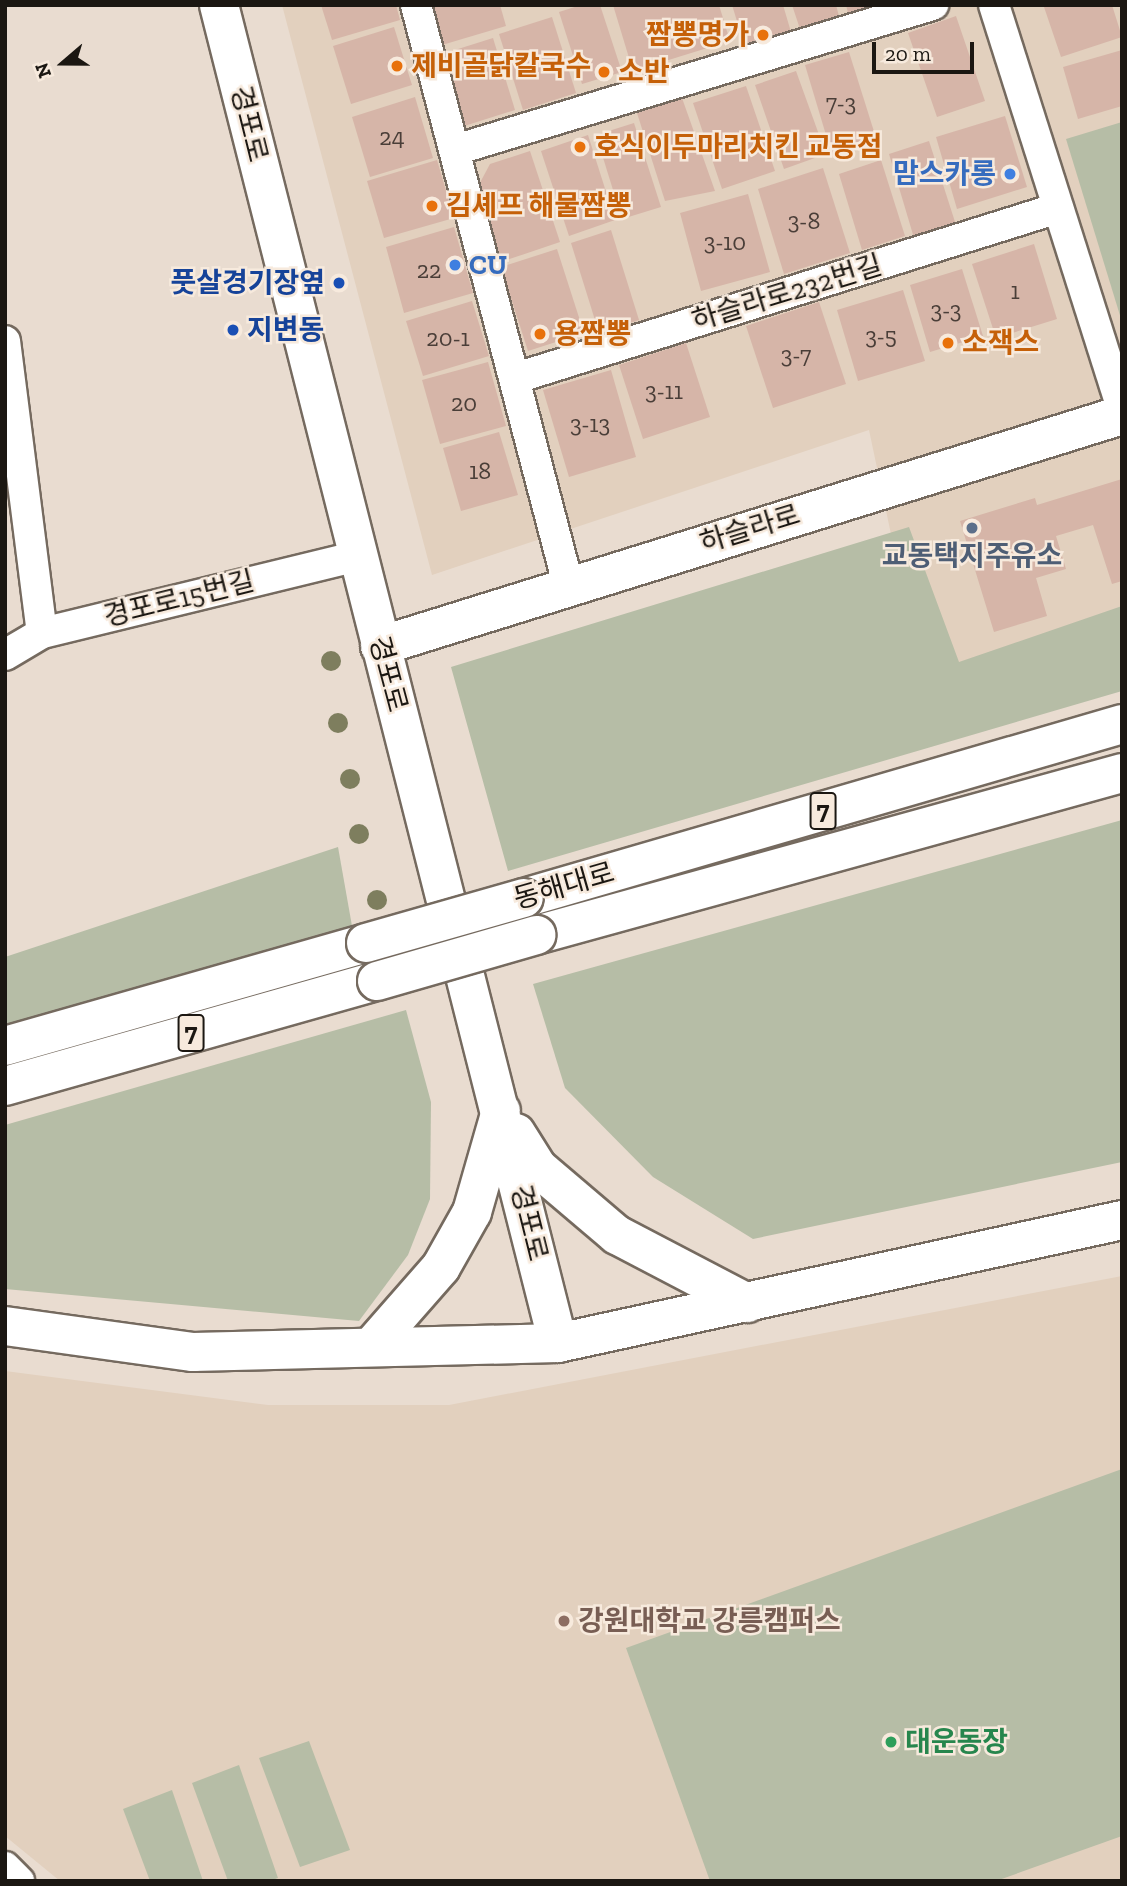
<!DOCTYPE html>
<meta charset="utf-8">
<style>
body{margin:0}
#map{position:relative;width:1127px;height:1886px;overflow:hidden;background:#e9dcd0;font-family:"Zilla Slab","Noto Sans KR",serif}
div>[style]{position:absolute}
.built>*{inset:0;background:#e2d0be}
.green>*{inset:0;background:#b6bda6}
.building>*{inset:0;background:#d6b5a8}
.roads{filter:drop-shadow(2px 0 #756a5f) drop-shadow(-2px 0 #756a5f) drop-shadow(0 2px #756a5f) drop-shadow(0 -2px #756a5f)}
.street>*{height:30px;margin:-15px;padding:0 15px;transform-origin:15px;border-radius:15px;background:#fff}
.secondary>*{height:38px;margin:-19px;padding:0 19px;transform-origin:19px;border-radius:19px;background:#fff}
.primary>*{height:38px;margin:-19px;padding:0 19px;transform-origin:19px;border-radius:19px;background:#fff}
.bridges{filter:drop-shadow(2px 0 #756a5f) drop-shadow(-2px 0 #756a5f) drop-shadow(0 2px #756a5f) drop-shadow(0 -2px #756a5f)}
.primary-bridge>*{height:38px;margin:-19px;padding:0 19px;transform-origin:19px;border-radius:19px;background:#fff}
.trees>*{width:20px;height:20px;margin:-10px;border-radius:50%;background:#7e7e5e}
.dots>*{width:19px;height:19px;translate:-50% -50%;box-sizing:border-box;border:4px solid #f7eadd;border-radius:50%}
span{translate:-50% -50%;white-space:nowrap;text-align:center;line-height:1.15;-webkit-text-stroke:5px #f7eadd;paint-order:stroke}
.number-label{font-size:24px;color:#4a3e38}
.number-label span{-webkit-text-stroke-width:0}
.shield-label span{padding:2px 5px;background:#f7eadd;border:2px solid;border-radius:5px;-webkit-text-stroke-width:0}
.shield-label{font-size:26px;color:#1b1712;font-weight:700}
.food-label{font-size:28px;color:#c56008;font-weight:700}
.right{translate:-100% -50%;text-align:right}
.left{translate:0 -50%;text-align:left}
.street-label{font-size:28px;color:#1b1712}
.shop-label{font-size:28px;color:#366cbe;font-weight:700}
.transit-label{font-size:28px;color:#164399;font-weight:700}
.service-label{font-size:28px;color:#4e5e75;font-weight:700}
.education-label{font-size:28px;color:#785e54;font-weight:700}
.leisure-label{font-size:28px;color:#27864d;font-weight:700}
.frame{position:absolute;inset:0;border:7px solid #1b1712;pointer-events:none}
.north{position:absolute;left:28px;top:28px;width:70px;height:70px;-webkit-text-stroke:5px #f7eadd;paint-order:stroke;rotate:250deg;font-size:19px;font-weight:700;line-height:28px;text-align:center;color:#1b1712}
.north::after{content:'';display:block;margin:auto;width:24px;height:32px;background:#1b1712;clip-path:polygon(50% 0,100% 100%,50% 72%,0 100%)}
.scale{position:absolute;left:872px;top:42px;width:102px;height:32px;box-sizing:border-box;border:4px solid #1b1712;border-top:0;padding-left:9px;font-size:21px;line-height:24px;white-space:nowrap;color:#1b1712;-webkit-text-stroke:5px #f7eadd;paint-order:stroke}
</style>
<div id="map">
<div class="built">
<div style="clip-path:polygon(282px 5px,1122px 5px,1122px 659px,926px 700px,869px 430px,432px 575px)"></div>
<div style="clip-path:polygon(1122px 1276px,1122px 1881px,60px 1881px,5px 1836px,5px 1371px,268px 1405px,449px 1405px)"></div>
</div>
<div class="green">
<div style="clip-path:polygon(1122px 122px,1122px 322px,1066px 139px)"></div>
<div style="clip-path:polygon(909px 527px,959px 662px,1122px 606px,1122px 691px,508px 871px,451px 667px)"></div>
<div style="clip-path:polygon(1122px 820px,1122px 1162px,753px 1239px,653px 1177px,565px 1088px,533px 984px)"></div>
<div style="clip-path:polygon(338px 847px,352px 926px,5px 1031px,5px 957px)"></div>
<div style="clip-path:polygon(406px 1010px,431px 1102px,430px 1199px,408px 1255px,359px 1321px,5px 1289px,5px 1125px)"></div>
<div style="clip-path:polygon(1122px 1469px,1122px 1836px,996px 1881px,710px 1881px,626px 1648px)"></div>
<div style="clip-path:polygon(309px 1741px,350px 1850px,300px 1867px,259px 1758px)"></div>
<div style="clip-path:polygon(239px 1765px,278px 1878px,269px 1881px,228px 1881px,192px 1783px)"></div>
<div style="clip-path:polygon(172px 1790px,203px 1881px,150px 1881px,123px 1809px)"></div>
</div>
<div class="building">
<div style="clip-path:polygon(321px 5px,396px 5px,400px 20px,332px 40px)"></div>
<div style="clip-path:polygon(430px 5px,500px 5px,506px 26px,442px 45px)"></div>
<div style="clip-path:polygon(581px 5px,600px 5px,622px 72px,582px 84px,559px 12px)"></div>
<div style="clip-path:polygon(613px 5px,719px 5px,730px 41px,633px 71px)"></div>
<div style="clip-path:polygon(732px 5px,783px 5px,791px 32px,745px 47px)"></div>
<div style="clip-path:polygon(792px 5px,836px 5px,839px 16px,800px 29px)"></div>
<div style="clip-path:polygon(846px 5px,886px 5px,849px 17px)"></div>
<div style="clip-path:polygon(1112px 5px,1122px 37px,1061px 57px,1044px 7px)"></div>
<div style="clip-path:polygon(956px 16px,985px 101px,937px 117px,908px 33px)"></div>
<div style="clip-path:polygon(552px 17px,576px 93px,523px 110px,499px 34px)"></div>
<div style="clip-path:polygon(394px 27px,412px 85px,351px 104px,333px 46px)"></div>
<div style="clip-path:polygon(493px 38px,515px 110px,461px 127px,439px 55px)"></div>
<div style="clip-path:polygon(1122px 50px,1122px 106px,1078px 119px,1063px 67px)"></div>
<div style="clip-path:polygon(849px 52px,877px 141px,832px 155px,805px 65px)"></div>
<div style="clip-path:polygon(796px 71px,826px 154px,784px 169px,755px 85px)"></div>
<div style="clip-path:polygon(746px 86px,775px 171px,722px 189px,693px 103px)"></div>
<div style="clip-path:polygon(415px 97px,433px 158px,370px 177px,352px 117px)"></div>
<div style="clip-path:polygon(682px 98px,715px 191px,665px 201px,637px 113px)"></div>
<div style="clip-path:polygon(1005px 116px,1027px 187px,957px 209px,936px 137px)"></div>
<div style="clip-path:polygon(634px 123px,661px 207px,622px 219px,596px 135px)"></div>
<div style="clip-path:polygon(588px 135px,615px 220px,569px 236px,541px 151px)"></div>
<div style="clip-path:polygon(929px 141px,956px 225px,914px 238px,889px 154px)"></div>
<div style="clip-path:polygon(530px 151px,560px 242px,498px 263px,475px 192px,490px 164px)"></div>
<div style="clip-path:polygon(437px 160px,454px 218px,384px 238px,367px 181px)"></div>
<div style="clip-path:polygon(881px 160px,905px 236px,862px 250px,839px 174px)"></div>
<div style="clip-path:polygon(823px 168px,850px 253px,784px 274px,758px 189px)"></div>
<div style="clip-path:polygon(748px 194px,770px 272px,701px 291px,680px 213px)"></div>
<div style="clip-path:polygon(454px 227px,473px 293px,404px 313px,386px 247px)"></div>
<div style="clip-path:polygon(611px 230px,639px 320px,599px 333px,571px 243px)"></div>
<div style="clip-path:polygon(1034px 244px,1057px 319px,996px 338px,972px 264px)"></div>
<div style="clip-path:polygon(557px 249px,584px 333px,528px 351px,501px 267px)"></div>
<div style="clip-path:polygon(962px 269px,983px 336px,930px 352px,910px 285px)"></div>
<div style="clip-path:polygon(903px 290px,925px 361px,858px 381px,837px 310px)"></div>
<div style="clip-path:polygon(472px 301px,489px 356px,423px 376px,406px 321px)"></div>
<div style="clip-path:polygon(819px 302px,846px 384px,773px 408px,746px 326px)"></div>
<div style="clip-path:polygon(686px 343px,710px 417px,643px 439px,619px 365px)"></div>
<div style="clip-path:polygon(488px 362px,506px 426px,440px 444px,422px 380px)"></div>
<div style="clip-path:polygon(611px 370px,636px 457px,569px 477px,543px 390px)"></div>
<div style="clip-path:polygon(499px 432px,518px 495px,461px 511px,443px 448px)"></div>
<div style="clip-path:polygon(1122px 479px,1122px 581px,1112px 584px,1093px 525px,1056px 536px,1066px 569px,1036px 578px,1047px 616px,994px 632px,960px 521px,1035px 498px,1037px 505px)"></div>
</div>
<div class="roads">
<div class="street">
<div style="left:416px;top:5px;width:599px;rotate:75.29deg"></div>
<div style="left:994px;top:5px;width:423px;rotate:72.4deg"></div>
<div style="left:455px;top:150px;width:500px;rotate:-16.9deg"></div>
<div style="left:5px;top:341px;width:294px;rotate:82.8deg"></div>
<div style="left:516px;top:378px;width:568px;rotate:-17.41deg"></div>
<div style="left:5px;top:655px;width:43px;rotate:-30.7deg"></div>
<div style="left:42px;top:633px;width:325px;rotate:-13.7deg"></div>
<div style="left:5px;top:1867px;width:20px;rotate:45deg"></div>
</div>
<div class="secondary">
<div style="left:219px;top:5px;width:1380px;rotate:75.78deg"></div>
<div style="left:380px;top:646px;width:777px;rotate:-17.29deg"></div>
<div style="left:516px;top:1133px;width:40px;rotate:58deg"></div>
<div style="left:537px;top:1167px;width:105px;rotate:40.4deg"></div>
<div style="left:617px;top:1235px;width:147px;rotate:27.6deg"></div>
<div style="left:5px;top:1326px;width:190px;rotate:7.9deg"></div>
<div style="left:193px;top:1352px;width:365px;rotate:-1.4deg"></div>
<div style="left:558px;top:1343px;width:577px;rotate:-12.3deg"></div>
<div style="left:371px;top:1347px;width:106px;rotate:-48.8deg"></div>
<div style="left:441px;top:1267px;width:63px;rotate:-60.6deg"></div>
<div style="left:472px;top:1212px;width:105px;rotate:-74deg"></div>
</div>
<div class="primary">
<div style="left:524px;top:898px;width:623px;rotate:-16.22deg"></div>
<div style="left:536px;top:935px;width:608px;rotate:-15.45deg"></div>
<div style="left:5px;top:1046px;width:375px;rotate:-15.9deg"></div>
<div style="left:5px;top:1086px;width:387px;rotate:-15.8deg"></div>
</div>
</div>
<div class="bridges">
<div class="primary-bridge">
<div style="left:366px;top:943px;width:164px;rotate:-15.9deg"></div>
<div style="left:377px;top:981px;width:166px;rotate:-16.1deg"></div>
</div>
</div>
<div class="trees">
<div style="left:331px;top:661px"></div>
<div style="left:338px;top:723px"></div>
<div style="left:350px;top:779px"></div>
<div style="left:359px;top:834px"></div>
<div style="left:377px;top:900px"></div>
</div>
<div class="dots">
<div style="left:763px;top:35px;background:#e8710a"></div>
<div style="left:397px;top:66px;background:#e8710a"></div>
<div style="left:604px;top:72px;background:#e8710a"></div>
<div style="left:580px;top:147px;background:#e8710a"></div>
<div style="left:1010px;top:174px;background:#3f7fe0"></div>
<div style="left:432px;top:206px;background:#e8710a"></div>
<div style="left:455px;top:265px;background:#3f7fe0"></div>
<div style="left:339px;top:283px;background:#1a4fb4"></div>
<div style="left:233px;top:330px;background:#1a4fb4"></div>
<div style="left:540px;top:334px;background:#e8710a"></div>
<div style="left:948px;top:343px;background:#e8710a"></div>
<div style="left:972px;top:528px;background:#5c6f8a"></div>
<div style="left:564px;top:1621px;background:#8d6e63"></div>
<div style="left:891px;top:1742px;background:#2e9e5b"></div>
</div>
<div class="number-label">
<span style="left:841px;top:103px">7-3</span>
<span style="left:392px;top:137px">24</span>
<span style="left:804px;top:221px">3-8</span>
<span style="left:725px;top:242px">3-10</span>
<span style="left:429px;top:270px">22</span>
<span style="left:1015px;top:291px">1</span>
<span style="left:946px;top:310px">3-3</span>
<span style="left:881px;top:336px">3-5</span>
<span style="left:448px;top:338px">20-1</span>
<span style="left:796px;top:355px">3-7</span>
<span style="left:664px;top:391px">3-11</span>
<span style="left:464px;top:403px">20</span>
<span style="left:590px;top:424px">3-13</span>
<span style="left:480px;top:471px">18</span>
</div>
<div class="shield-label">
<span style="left:823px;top:811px">7</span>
<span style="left:191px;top:1033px">7</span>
</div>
<div class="food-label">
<span class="right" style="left:749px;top:35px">짬뽕명가</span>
<span class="left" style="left:411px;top:66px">제비골닭칼국수</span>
<span class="left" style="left:618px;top:72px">소반</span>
<span class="left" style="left:594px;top:147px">호식이두마리치킨 교동점</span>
<span class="left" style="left:446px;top:206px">김셰프 해물짬뽕</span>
<span class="left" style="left:554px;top:334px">용짬뽕</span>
<span class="left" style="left:962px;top:343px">소잭스</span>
</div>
<div class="street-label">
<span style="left:249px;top:124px;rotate:76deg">경포로</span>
<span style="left:787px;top:293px;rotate:-17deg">하슬라로232번길</span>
<span style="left:750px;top:529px;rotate:-17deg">하슬라로</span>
<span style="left:179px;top:599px;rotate:-14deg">경포로15번길</span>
<span style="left:388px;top:674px;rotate:75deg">경포로</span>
<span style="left:564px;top:886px;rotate:-16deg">동해대로</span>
<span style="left:529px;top:1223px;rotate:76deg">경포로</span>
</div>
<div class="shop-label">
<span class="right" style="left:996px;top:174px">맘스카롱</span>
<span class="left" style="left:469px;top:265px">CU</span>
</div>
<div class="transit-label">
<span class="right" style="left:325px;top:283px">풋살경기장옆</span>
<span class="left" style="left:247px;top:330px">지변동</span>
</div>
<div class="service-label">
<span style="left:972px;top:556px">교동택지주유소</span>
</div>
<div class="education-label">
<span class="left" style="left:578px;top:1621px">강원대학교 강릉캠퍼스</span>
</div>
<div class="leisure-label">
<span class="left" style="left:905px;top:1742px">대운동장</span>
</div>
<div class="frame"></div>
<div class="north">N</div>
<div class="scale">20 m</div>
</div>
